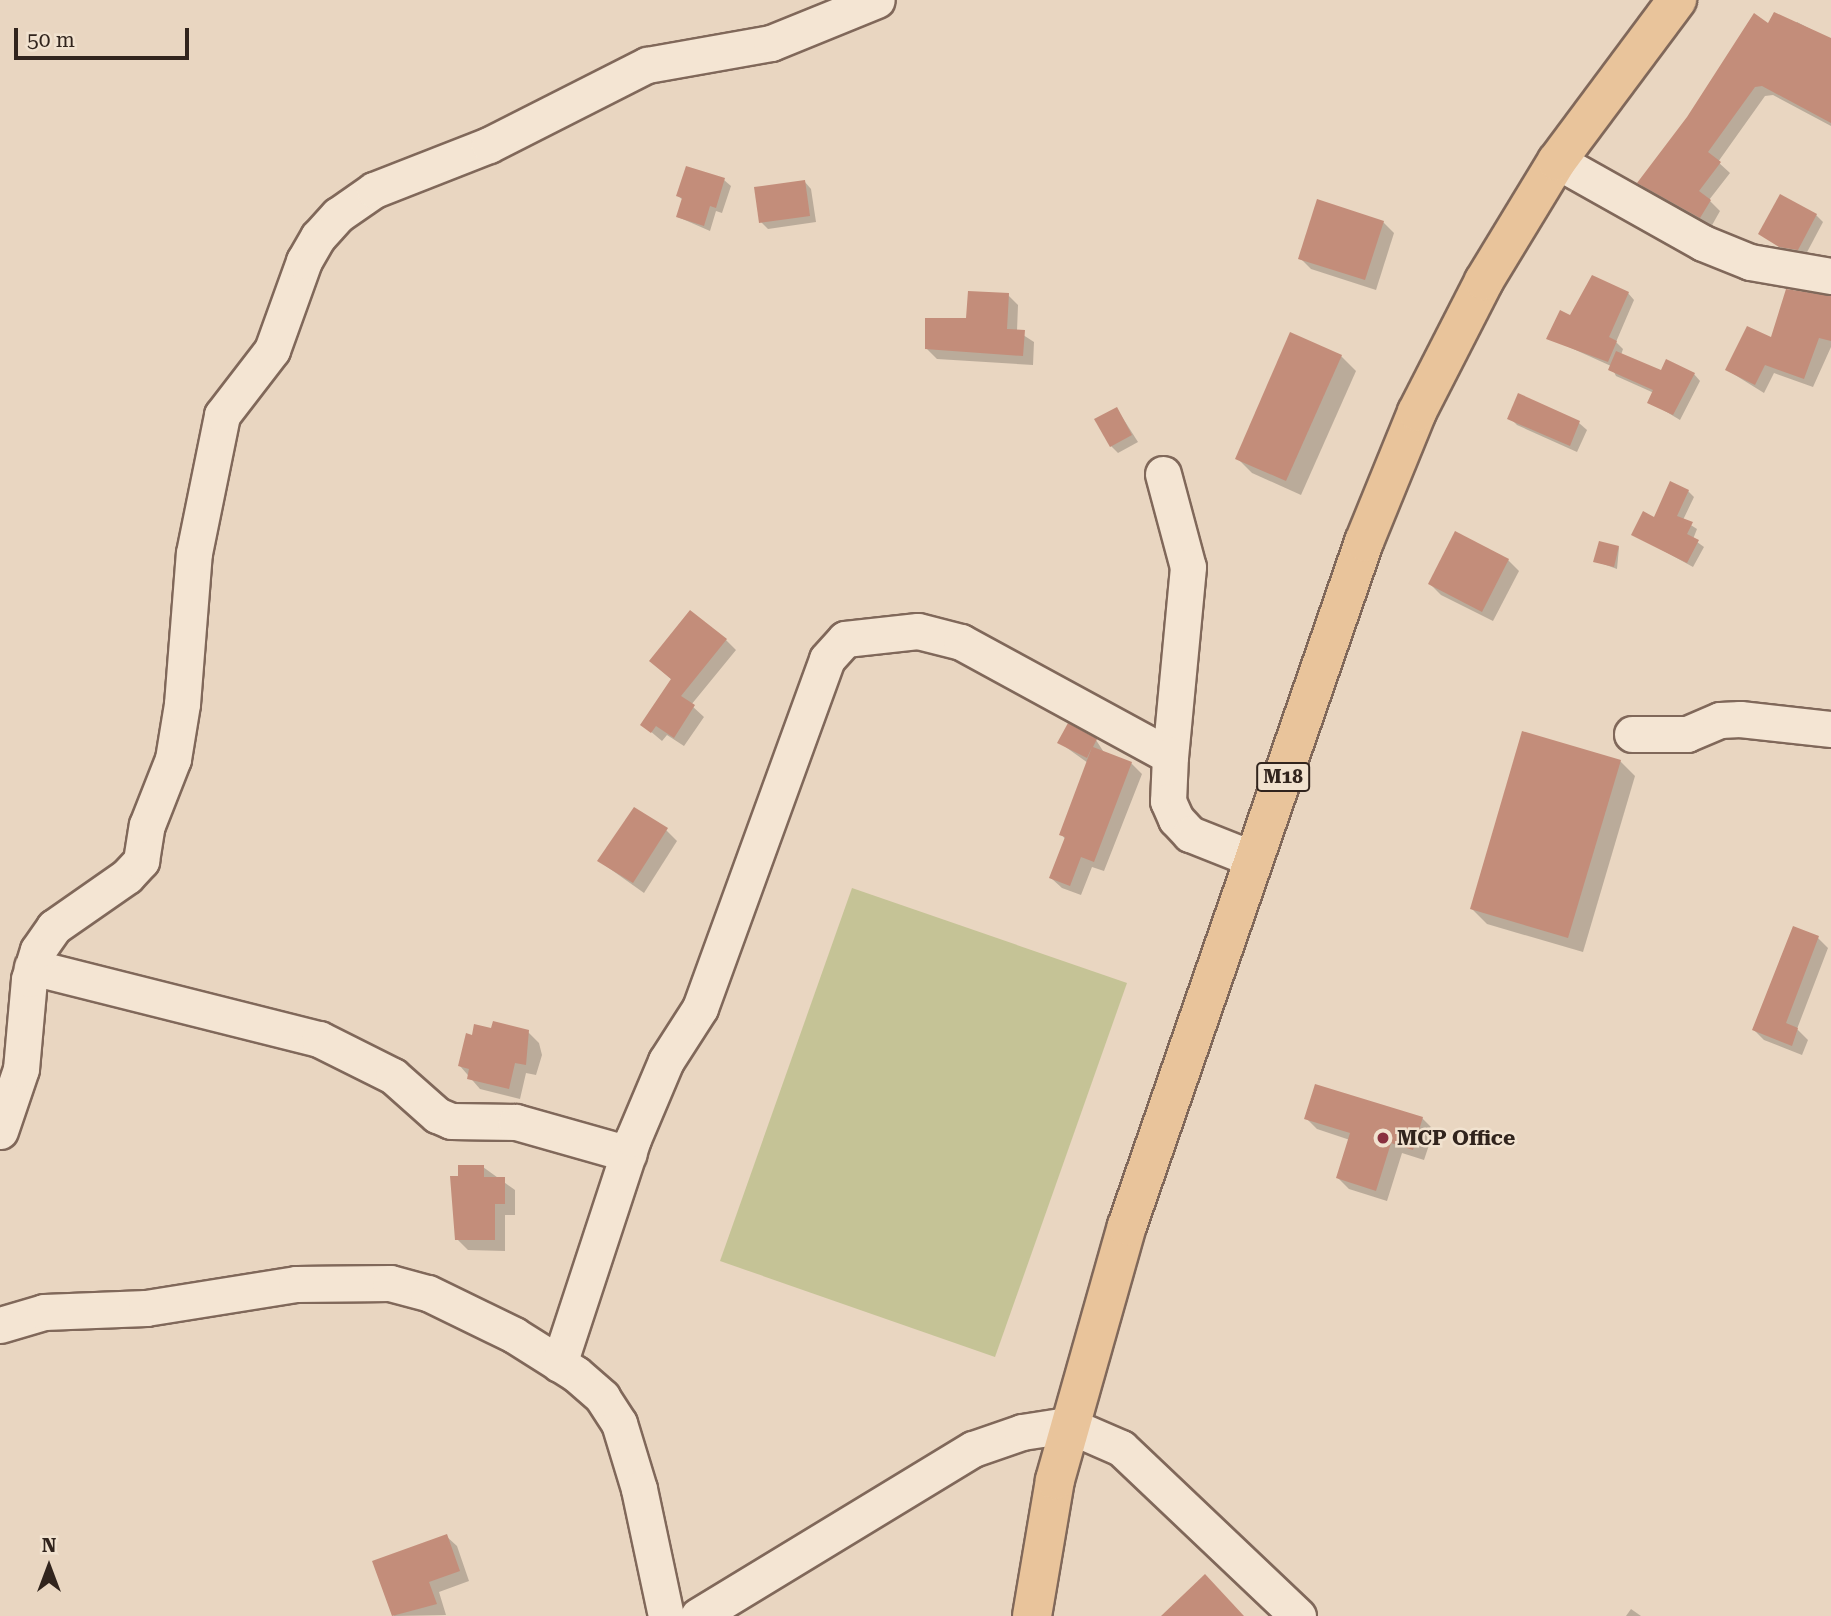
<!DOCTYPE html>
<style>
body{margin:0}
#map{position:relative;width:1831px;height:1616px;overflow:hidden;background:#e9d6c1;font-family:"Roboto Serif",serif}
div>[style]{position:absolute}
.green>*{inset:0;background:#c5c396}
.shadow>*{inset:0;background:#0003}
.building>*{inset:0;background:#c38d7a}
.roads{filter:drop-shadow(2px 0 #80685a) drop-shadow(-2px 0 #80685a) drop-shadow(0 2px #80685a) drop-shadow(0 -2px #80685a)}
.minor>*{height:35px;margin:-17.5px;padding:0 17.5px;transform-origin:17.5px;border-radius:17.5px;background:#f4e5d3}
.major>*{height:38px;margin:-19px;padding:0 19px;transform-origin:19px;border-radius:19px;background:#e9c49b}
.dots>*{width:19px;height:19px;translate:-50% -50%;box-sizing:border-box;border:4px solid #f1e2cf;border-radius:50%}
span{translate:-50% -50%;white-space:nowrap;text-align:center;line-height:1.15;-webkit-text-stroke:5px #f1e2cf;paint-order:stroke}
.shield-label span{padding:2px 5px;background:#f1e2cf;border:2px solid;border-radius:5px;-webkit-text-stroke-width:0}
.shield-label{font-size:19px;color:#31241d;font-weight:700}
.poi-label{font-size:21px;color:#31241d;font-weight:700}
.left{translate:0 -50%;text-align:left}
.north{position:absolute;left:14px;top:1532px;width:70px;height:70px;-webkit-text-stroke:5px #f1e2cf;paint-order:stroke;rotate:0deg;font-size:19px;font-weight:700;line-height:28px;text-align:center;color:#31241d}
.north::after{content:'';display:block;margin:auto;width:24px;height:32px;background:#31241d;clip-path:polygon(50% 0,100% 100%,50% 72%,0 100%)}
.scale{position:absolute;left:14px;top:28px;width:175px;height:32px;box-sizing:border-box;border:4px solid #31241d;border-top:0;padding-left:9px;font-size:21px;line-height:24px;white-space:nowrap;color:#31241d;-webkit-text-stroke:5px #f1e2cf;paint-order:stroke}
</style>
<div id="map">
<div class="green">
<div style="clip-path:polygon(852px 888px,1127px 983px,995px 1357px,720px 1261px)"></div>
</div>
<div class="shadow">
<div style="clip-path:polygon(1797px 22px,1831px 40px,1831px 126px,1773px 95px,1765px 96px,1718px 162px,1730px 173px,1709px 200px,1720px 211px,1711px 227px,1649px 192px,1639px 183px,1769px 25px,1794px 26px)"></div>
<div style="clip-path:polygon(724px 180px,731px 186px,722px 213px,716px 211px,710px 231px,678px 217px,683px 200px,678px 196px)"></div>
<div style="clip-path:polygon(804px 181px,811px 189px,816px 222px,768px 229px,761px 222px)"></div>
<div style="clip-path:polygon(1816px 215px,1823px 222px,1805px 256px,1788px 253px,1761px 233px)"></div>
<div style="clip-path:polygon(1383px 222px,1394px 233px,1376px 290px,1311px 269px,1300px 258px)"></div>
<div style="clip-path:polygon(1628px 293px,1634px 300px,1616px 342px,1623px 349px,1621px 355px,1661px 372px,1694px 374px,1700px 381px,1680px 420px,1650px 402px,1654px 393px,1616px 376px,1611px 366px,1549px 338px,1571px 317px)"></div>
<div style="clip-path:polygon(1008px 295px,1018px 305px,1017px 331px,1034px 342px,1033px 365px,937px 359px,927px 349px)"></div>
<div style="clip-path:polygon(1831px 297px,1831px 347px,1813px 387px,1774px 373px,1764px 393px,1727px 370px)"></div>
<div style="clip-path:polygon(1341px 356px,1356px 371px,1301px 495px,1252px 473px,1237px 458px)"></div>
<div style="clip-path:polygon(1519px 396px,1579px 423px,1587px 430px,1577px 452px,1517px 425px,1510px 418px)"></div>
<div style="clip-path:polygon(1117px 409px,1138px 442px,1118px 453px,1111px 446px)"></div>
<div style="clip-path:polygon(1688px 491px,1694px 497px,1683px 520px,1697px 529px,1693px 539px,1704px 547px,1693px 567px,1633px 534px)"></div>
<div style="clip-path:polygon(1619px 547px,1617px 569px,1595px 561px)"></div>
<div style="clip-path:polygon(1508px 560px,1519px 571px,1493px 621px,1441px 595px,1430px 584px)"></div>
<div style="clip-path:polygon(726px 640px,736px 650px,691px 705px,704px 717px,684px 746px,667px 735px,662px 741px,643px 725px,672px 680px,651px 661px)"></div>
<div style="clip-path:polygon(1096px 740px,1105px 754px,1131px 763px,1142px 774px,1104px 871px,1092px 867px,1081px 895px,1062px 888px,1051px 878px,1066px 840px,1061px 834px,1088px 763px,1060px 743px)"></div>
<div style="clip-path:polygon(1620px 761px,1635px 776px,1583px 952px,1487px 924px,1472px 909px)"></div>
<div style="clip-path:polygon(666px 830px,677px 841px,644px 893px,599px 861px)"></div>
<div style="clip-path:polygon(1794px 928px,1818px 938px,1828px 948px,1797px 1029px,1808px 1040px,1802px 1055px,1764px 1040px,1754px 1030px)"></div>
<div style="clip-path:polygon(528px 1032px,539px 1043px,542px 1055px,536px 1075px,526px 1073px,520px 1099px,480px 1089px,460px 1066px,473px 1037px)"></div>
<div style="clip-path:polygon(1306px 1118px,1422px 1118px,1434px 1130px,1424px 1160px,1402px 1153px,1387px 1201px,1349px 1189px,1338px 1178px,1350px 1140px,1317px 1129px)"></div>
<div style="clip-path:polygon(483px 1167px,515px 1190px,515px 1215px,505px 1215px,505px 1251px,468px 1250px,457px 1239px,460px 1178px)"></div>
<div style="clip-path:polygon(446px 1536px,457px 1546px,469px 1581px,439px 1592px,446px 1615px,394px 1616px,374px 1562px)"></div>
<div style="clip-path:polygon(1631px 1609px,1641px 1616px,1626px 1616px)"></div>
</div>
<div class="building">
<div style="clip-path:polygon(1774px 12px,1831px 38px,1831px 123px,1762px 86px,1755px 87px,1708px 152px,1721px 162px,1699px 191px,1711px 200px,1700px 218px,1637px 183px,1687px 117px,1754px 13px,1768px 23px)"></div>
<div style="clip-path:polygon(686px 166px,725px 178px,716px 208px,710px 206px,704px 226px,676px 217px,682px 198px,676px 196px)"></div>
<div style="clip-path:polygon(805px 180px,810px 216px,759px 223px,754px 187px)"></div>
<div style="clip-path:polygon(1780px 194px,1817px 214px,1798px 250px,1779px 247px,1758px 234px)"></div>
<div style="clip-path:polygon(1317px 199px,1384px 221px,1365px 280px,1298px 259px)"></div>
<div style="clip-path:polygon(1592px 275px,1629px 292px,1609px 337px,1617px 341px,1608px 362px,1546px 339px,1560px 310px,1570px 315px)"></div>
<div style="clip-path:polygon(1786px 289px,1831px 296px,1831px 341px,1819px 338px,1804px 379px,1765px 365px,1755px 385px,1725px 370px,1747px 326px,1771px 337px)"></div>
<div style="clip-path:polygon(968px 291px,1009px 293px,1007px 329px,1025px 330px,1023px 356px,925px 349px,925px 318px,966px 318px)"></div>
<div style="clip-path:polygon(1290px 332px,1342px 355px,1286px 481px,1235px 459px)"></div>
<div style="clip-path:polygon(1616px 351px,1661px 370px,1666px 359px,1695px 373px,1673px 415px,1647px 403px,1653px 390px,1608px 370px)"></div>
<div style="clip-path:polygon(1518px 393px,1580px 421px,1570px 446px,1507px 419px)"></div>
<div style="clip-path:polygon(1117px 407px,1132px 435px,1110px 447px,1094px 419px)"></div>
<div style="clip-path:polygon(1670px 481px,1689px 490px,1677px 516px,1693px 522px,1687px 534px,1699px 540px,1687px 563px,1631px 535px,1643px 511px,1654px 517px)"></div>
<div style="clip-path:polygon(1455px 531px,1509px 559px,1482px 612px,1428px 584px)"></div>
<div style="clip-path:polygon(1599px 541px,1619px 546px,1614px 567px,1593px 562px)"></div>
<div style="clip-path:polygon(690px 610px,727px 639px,681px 696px,695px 705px,674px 738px,656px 726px,651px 733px,640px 725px,671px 679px,649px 661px)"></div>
<div style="clip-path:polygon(1068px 723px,1097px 739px,1093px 747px,1132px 762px,1094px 862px,1081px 857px,1070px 886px,1049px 878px,1065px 837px,1059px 835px,1092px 747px,1087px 758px,1057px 743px)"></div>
<div style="clip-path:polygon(1522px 731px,1621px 760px,1568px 938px,1470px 909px)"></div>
<div style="clip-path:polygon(634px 807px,668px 828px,633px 883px,597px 861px)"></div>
<div style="clip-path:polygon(1793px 926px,1819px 936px,1786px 1023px,1798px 1028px,1792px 1046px,1752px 1030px)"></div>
<div style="clip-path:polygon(493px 1021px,529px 1030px,526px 1065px,515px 1063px,509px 1089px,467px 1079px,469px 1069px,458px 1066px,466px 1033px,472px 1035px,474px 1024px,491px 1028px)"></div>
<div style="clip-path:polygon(1315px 1084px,1423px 1117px,1413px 1150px,1391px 1143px,1376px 1191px,1336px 1178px,1350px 1133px,1304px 1119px)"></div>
<div style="clip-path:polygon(458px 1165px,484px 1165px,484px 1177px,505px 1177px,505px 1204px,495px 1204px,495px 1240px,455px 1240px,450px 1176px,458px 1176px)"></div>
<div style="clip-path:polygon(447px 1534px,460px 1571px,429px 1582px,437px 1604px,392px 1616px,372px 1561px)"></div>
<div style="clip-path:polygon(1205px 1574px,1244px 1616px,1161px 1616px)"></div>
</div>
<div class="roads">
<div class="minor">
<div style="left:1557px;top:161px;width:167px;rotate:29.3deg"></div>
<div style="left:1703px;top:243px;width:51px;rotate:22deg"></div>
<div style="left:1750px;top:262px;width:82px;rotate:9.8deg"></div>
<div style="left:1163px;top:474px;width:96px;rotate:75deg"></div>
<div style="left:1188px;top:567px;width:190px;rotate:95.4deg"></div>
<div style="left:1632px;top:734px;width:55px"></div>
<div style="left:1687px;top:734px;width:36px;rotate:-23deg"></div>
<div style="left:1720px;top:720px;width:20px;rotate:-3deg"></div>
<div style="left:1740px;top:719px;width:92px;rotate:6.3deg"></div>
<div style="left:32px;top:967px;width:296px;rotate:14.1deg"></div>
<div style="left:319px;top:1039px;width:83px;rotate:26.6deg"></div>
<div style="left:393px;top:1076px;width:59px;rotate:41.6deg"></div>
<div style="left:437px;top:1115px;width:15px;rotate:23deg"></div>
<div style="left:451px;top:1121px;width:65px;rotate:0.9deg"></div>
<div style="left:516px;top:1122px;width:117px;rotate:15.8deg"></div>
<div style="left:0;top:1131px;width:65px;rotate:-71.3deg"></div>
<div style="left:21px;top:1069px;width:90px;rotate:-84.9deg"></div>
<div style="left:29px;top:979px;width:30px;rotate:-73deg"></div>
<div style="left:38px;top:950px;width:28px;rotate:-55deg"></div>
<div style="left:54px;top:927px;width:89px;rotate:-34.9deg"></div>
<div style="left:127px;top:876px;width:21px;rotate:-47deg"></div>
<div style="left:141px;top:861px;width:36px;rotate:-81deg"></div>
<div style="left:147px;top:825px;width:71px;rotate:-68.5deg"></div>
<div style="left:173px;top:759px;width:56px;rotate:-80.7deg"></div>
<div style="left:182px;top:704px;width:151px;rotate:-85.5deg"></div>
<div style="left:194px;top:553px;width:141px;rotate:-78.5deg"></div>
<div style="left:222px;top:415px;width:82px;rotate:-52.4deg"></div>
<div style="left:272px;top:350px;width:95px;rotate:-70.2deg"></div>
<div style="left:304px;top:261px;width:28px;rotate:-60deg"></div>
<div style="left:318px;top:237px;width:30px;rotate:-48deg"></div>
<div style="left:338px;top:215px;width:44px;rotate:-34.8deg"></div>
<div style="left:374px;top:190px;width:123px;rotate:-21.4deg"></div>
<div style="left:489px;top:145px;width:177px;rotate:-26.9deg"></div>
<div style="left:647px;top:65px;width:126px;rotate:-10.1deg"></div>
<div style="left:771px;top:43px;width:114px;rotate:-22.1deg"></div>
<div style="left:0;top:1325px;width:46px;rotate:-16.5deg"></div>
<div style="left:44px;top:1312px;width:102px;rotate:-2.2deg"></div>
<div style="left:146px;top:1308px;width:152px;rotate:-9.1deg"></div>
<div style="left:296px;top:1284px;width:94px;rotate:-0.6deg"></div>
<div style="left:390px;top:1283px;width:39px;rotate:15deg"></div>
<div style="left:428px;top:1293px;width:96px;rotate:26deg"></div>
<div style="left:514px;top:1335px;width:73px;rotate:32.2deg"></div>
<div style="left:576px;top:1374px;width:35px;rotate:41deg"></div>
<div style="left:602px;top:1397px;width:31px;rotate:57deg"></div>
<div style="left:619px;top:1423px;width:69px;rotate:73.1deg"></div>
<div style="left:639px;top:1489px;width:130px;rotate:78deg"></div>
<div style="left:559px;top:1364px;width:237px;rotate:-71.8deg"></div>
<div style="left:633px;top:1139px;width:85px;rotate:-67.1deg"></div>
<div style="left:666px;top:1061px;width:63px;rotate:-57.3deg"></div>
<div style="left:700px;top:1008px;width:371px;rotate:-70deg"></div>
<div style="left:827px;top:659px;width:27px;rotate:-48deg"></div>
<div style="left:845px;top:639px;width:73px;rotate:-6.3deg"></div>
<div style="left:918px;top:631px;width:44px;rotate:14.3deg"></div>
<div style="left:961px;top:642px;width:238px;rotate:28.6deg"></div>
<div style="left:1170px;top:756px;width:45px;rotate:92.5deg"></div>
<div style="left:1168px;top:801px;width:20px;rotate:66deg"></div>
<div style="left:1176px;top:819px;width:21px;rotate:47deg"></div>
<div style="left:1190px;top:834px;width:68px;rotate:21.6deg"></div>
<div style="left:698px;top:1616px;width:322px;rotate:-31.3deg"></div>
<div style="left:973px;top:1449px;width:52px;rotate:-19.1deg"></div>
<div style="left:1022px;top:1432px;width:47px;rotate:-8.7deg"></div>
<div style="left:1068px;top:1425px;width:58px;rotate:23.5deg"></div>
<div style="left:1121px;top:1448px;width:244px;rotate:43.5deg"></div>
</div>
<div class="major">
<div style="left:1032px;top:1616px;width:138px;rotate:-80.4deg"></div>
<div style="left:1055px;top:1480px;width:264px;rotate:-74.2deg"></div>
<div style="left:1127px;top:1226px;width:724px;rotate:-70.89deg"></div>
<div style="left:1364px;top:542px;width:140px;rotate:-67.8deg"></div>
<div style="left:1417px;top:412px;width:147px;rotate:-62.9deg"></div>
<div style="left:1484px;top:281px;width:140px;rotate:-58.7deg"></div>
<div style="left:1557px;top:161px;width:201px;rotate:-53.3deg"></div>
</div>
</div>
<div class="dots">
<div style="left:1383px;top:1138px;background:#89303f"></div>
</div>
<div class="shield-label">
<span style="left:1283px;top:777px">M18</span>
</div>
<div class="poi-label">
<span class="left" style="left:1397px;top:1138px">MCP Office</span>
</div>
<div class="north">N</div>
<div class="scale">50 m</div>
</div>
